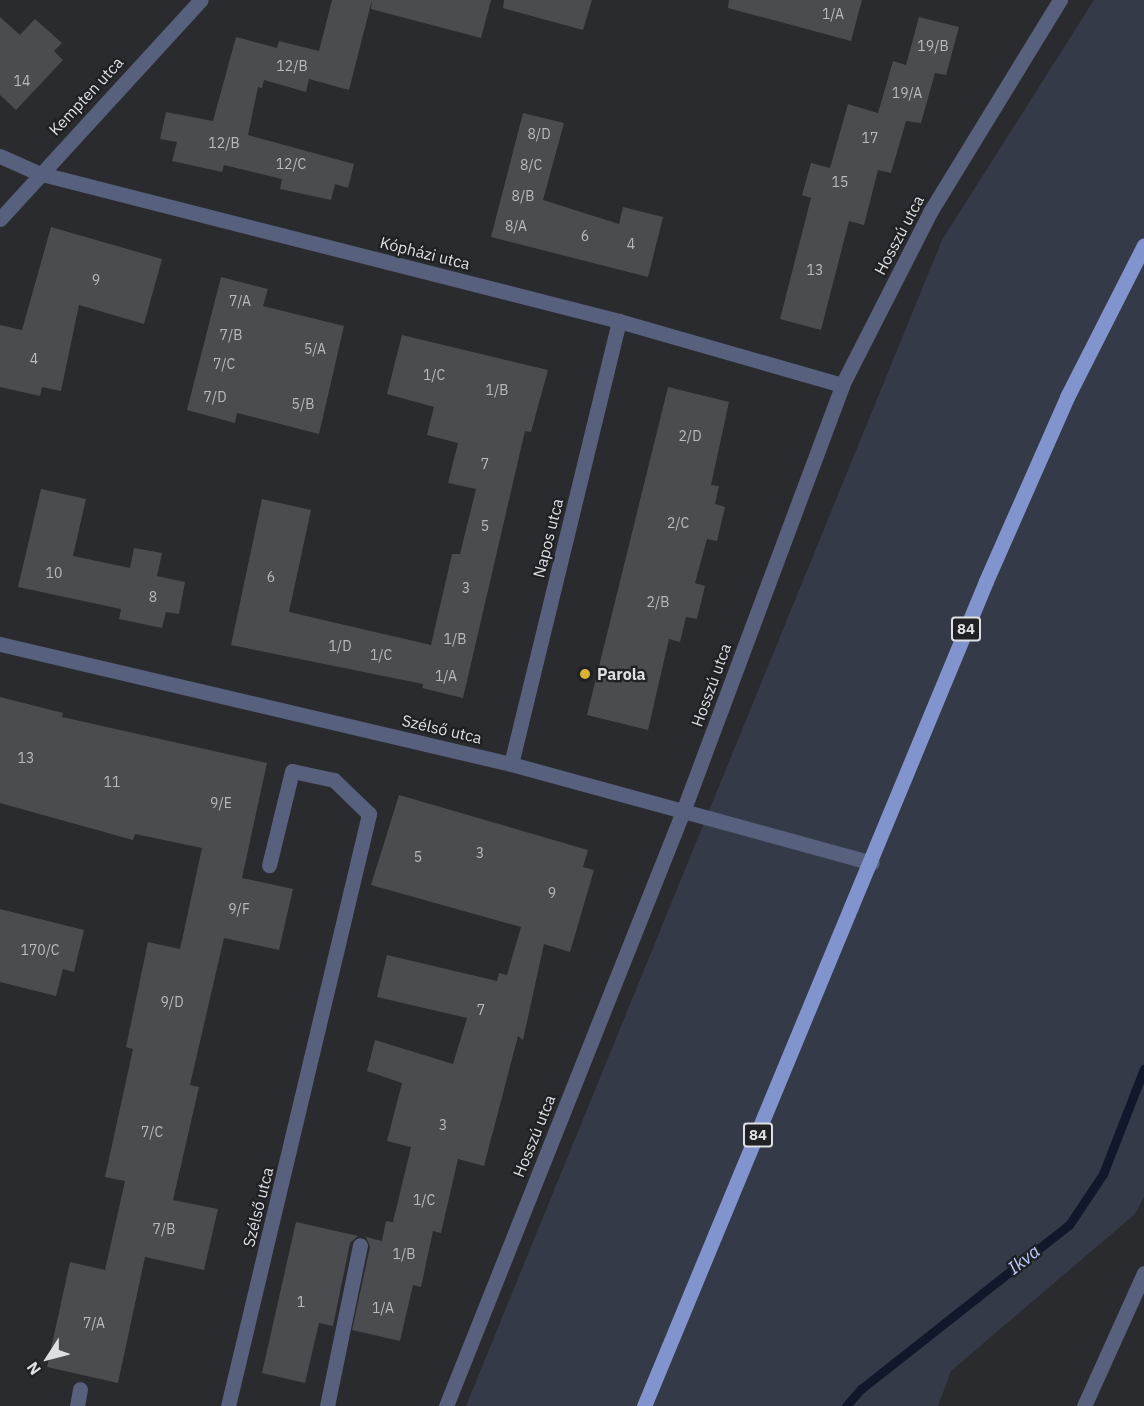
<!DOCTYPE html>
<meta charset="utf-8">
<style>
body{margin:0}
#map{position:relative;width:1144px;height:1406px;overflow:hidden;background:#2a2b2e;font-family:"IBM Plex Sans",sans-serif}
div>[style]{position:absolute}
.green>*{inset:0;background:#353a49}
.stream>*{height:9px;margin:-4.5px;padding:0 4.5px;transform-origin:4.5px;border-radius:4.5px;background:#12182c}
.building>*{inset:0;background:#4b4c4f}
.minor>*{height:15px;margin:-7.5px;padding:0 7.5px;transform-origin:7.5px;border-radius:7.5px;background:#57607c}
.major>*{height:15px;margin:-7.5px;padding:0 7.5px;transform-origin:7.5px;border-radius:7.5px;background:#8294cd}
.dots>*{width:16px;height:16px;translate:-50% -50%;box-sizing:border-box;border:3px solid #202124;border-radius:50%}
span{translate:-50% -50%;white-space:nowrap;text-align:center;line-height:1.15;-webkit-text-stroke:4.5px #202124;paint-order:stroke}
.number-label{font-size:14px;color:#b9babc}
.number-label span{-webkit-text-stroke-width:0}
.shield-label span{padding:2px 4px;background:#202124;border:2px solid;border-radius:4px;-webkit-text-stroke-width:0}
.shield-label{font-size:15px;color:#dedfe1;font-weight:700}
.street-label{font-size:16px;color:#dedfe1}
.poi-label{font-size:16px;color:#dedfe1;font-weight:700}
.left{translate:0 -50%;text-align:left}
.water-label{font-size:18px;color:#bccdff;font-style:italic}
.north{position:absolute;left:18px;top:1328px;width:60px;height:60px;-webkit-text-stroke:4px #202124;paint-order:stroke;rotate:234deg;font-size:16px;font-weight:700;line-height:24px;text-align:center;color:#dedfe1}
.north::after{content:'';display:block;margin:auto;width:21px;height:27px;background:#dedfe1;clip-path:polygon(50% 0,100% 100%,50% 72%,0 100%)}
</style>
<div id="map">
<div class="green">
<div style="clip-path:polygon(1094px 0,1144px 0,1144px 1197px,1135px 1214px,951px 1371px,938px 1406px,466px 1406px,942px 240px)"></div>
</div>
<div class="stream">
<div style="left:846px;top:1406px;width:23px;rotate:-49deg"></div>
<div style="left:861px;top:1389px;width:265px;rotate:-38.3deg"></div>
<div style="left:1069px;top:1225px;width:61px;rotate:-56.3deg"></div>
<div style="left:1103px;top:1174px;width:113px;rotate:-68.7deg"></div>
</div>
<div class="building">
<div style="clip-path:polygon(332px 0,372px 0,349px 90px,309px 79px,306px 92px,264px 80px,262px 88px,258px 87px,248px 135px,354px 164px,348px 188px,335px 184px,331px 200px,280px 189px,282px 179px,224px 165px,222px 172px,172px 161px,177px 142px,160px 139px,166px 112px,213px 121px,236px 37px,277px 48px,279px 41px,319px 51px)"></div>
<div style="clip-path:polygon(372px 0,491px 0,481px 38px,371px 9px)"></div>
<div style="clip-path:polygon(504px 0,592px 0,583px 30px,503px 8px)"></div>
<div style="clip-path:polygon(729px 0,862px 0,851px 41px,728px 8px)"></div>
<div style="clip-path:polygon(0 17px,20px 35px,35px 19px,62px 43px,54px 51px,63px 60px,16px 110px,0 95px)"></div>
<div style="clip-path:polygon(919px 17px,959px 27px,946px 75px,935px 73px,921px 123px,906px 121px,891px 173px,878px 170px,864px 225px,849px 221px,821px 330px,780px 319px,811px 198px,802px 195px,811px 163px,830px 168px,848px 104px,878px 113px,893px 61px,906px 65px)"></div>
<div style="clip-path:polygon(523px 113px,564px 123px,543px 200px,619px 224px,623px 207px,663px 217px,648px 277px,491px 237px)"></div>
<div style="clip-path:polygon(51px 227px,162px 259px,144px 324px,79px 305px,61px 391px,42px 387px,40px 396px,0 387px,0 325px,22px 330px)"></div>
<div style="clip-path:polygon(221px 277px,268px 289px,263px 306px,344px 326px,319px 434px,237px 413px,235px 423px,187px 410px)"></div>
<div style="clip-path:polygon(402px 335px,548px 370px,531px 432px,525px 431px,463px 698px,422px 688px,423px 684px,231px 645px,262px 499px,311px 510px,289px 612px,431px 645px,452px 554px,460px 554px,476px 489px,448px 483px,458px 443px,427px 435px,434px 407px,387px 394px)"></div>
<div style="clip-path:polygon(668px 387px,729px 402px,711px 485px,719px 486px,715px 504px,725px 507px,717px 541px,707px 539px,695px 583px,705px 586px,697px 619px,686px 617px,680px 642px,669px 639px,648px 730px,587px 715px)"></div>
<div style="clip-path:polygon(41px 489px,86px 499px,73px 556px,130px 568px,134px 548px,162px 553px,157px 576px,185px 582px,179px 614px,166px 612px,162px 628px,119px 619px,121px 609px,18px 587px)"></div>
<div style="clip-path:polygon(0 697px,63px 713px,62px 717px,267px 763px,242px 878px,293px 889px,279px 950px,224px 938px,190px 1085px,199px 1087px,173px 1200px,218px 1209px,204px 1270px,145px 1257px,118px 1383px,47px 1367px,70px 1262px,105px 1270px,125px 1181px,105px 1177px,133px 1049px,126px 1047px,148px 942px,180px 949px,202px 848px,135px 834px,133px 840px,0 803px)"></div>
<div style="clip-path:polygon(399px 795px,588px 850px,583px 867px,594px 870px,570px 952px,544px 944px,523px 1040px,518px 1036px,484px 1166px,458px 1159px,441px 1233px,433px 1231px,421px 1287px,413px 1285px,400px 1341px,352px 1330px,370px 1247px,366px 1237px,382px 1241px,386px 1221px,393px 1222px,411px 1147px,387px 1141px,402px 1083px,367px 1071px,375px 1040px,453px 1064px,467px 1018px,377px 997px,387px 955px,497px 981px,499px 973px,507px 975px,521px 927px,371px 885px)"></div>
<div style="clip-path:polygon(0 909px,84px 930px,74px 972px,63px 969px,56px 996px,0 982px)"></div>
<div style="clip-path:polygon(296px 1222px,358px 1236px,350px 1243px,333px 1326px,319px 1323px,305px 1383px,262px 1373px)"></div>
</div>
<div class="minor">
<div style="left:0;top:156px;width:42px;rotate:24.1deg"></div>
<div style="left:38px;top:173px;width:600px;rotate:14.29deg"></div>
<div style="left:619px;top:321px;width:232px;rotate:16deg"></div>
<div style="left:0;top:219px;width:297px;rotate:-47.5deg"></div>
<div style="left:0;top:644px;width:525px;rotate:13.22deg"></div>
<div style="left:511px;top:764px;width:374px;rotate:15.3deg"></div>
<div style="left:511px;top:764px;width:456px;rotate:-76.3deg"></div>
<div style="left:77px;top:1406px;width:17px;rotate:-80deg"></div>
<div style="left:228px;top:1406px;width:609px;rotate:-76.6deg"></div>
<div style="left:369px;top:814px;width:49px;rotate:-135.8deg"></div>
<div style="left:334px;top:780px;width:43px;rotate:-167.9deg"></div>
<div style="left:292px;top:771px;width:97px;rotate:103.7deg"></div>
<div style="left:327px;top:1406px;width:164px;rotate:-78.4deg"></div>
<div style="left:446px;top:1406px;width:637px;rotate:-68.27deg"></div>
<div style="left:682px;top:814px;width:458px;rotate:-69.5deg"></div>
<div style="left:842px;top:385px;width:194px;rotate:-63deg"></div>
<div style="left:930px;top:212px;width:249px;rotate:-58.5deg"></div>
<div style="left:1084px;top:1406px;width:146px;rotate:-65.7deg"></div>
</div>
<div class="major">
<div style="left:644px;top:1406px;width:893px;rotate:-67.48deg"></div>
<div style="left:986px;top:581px;width:201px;rotate:-66.2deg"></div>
<div style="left:1067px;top:397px;width:170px;rotate:-63.1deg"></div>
</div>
<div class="dots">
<div style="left:585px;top:674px;background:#dbb333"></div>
</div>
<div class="number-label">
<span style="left:833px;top:14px">1/A</span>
<span style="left:933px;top:46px">19/B</span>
<span style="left:292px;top:66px">12/B</span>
<span style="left:22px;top:81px">14</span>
<span style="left:907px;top:93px">19/A</span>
<span style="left:539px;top:134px">8/D</span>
<span style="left:870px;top:138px">17</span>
<span style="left:224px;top:143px">12/B</span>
<span style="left:291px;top:164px">12/C</span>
<span style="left:531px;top:165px">8/C</span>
<span style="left:840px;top:182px">15</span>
<span style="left:523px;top:196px">8/B</span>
<span style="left:516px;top:226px">8/A</span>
<span style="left:585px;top:236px">6</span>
<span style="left:631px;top:244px">4</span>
<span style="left:815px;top:270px">13</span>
<span style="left:96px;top:280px">9</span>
<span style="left:240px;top:301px">7/A</span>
<span style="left:231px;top:335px">7/B</span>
<span style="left:315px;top:349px">5/A</span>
<span style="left:34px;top:359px">4</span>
<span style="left:224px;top:364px">7/C</span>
<span style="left:434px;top:375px">1/C</span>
<span style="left:497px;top:390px">1/B</span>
<span style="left:215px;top:397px">7/D</span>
<span style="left:303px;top:404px">5/B</span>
<span style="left:690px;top:436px">2/D</span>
<span style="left:485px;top:464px">7</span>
<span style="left:678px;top:523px">2/C</span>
<span style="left:485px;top:526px">5</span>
<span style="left:54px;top:573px">10</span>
<span style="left:271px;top:577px">6</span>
<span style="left:466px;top:588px">3</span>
<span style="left:153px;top:597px">8</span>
<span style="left:658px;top:602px">2/B</span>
<span style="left:455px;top:639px">1/B</span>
<span style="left:340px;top:646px">1/D</span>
<span style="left:381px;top:655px">1/C</span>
<span style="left:446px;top:676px">1/A</span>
<span style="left:26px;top:758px">13</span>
<span style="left:112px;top:782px">11</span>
<span style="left:221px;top:803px">9/E</span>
<span style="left:480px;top:853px">3</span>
<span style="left:418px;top:857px">5</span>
<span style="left:552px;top:893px">9</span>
<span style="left:239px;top:909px">9/F</span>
<span style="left:40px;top:950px">170/C</span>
<span style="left:172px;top:1002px">9/D</span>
<span style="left:481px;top:1010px">7</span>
<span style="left:443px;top:1125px">3</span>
<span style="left:152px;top:1132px">7/C</span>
<span style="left:424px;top:1200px">1/C</span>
<span style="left:164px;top:1229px">7/B</span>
<span style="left:404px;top:1254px">1/B</span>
<span style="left:301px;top:1302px">1</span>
<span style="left:383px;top:1308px">1/A</span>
<span style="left:94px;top:1323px">7/A</span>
</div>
<div class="shield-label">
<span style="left:966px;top:629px">84</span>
<span style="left:758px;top:1135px">84</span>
</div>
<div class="street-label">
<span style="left:86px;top:96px;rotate:-47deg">Kempten utca</span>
<span style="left:899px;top:235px;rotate:-62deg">Hosszú utca</span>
<span style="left:425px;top:253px;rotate:14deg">Kópházi utca</span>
<span style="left:548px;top:538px;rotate:-76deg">Napos utca</span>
<span style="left:711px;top:685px;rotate:-70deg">Hosszú utca</span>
<span style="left:442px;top:729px;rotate:13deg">Szélső utca</span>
<span style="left:534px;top:1136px;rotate:-68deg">Hosszú utca</span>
<span style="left:258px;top:1207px;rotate:-76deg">Szélső utca</span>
</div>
<div class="poi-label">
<span class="left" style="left:597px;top:674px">Parola</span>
</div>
<div class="water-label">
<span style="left:1024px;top:1260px;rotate:-38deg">Ikva</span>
</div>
<div class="north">N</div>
</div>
